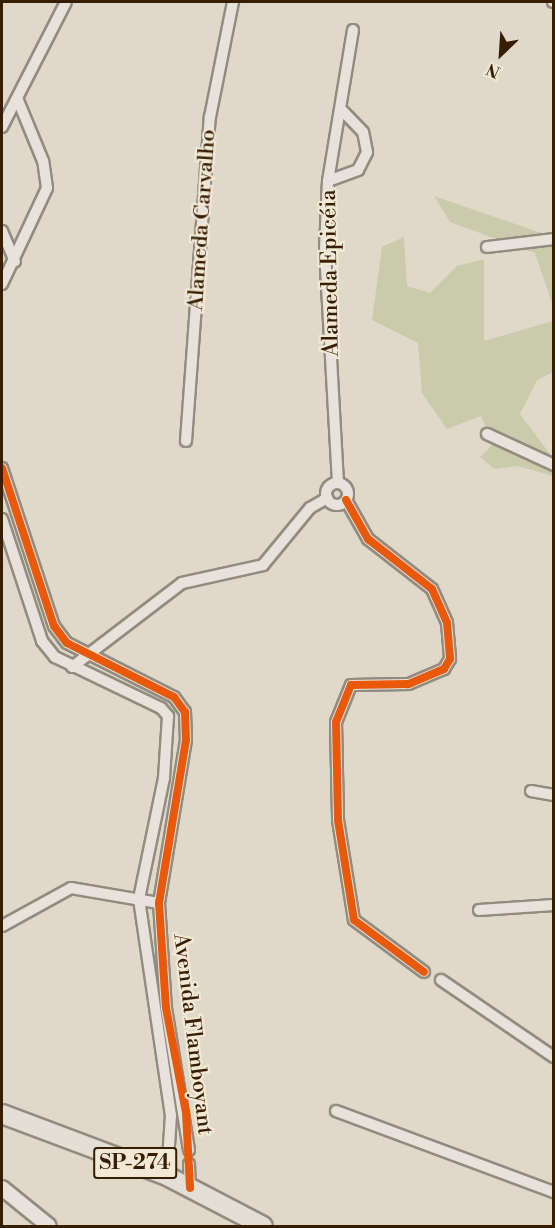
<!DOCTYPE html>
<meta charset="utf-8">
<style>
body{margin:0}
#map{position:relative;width:555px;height:1228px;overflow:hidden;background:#e0d8c9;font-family:"Libre Bodoni",serif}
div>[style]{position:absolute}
.green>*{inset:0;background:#cacbaa}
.roads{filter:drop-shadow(2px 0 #928b7f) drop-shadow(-2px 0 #928b7f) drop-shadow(0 2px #928b7f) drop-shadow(0 -2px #928b7f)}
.minor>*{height:10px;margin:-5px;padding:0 5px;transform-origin:5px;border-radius:5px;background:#e7e3dc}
.minor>.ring{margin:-5px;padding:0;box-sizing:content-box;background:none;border:10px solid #e7e3dc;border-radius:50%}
.tertiary>*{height:14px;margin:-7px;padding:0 7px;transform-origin:7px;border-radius:7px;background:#e7e3dc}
.primary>*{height:18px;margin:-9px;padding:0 9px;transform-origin:9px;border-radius:9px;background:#e3ded6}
.cycleway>*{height:8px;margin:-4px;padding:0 4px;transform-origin:4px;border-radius:4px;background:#e8590c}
span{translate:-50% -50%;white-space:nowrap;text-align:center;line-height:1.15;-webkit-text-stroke:4.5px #f1e8d6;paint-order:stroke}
.shield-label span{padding:2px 4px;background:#f1e8d6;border:2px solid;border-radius:4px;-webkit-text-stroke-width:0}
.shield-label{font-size:21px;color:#371e01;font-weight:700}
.street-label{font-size:22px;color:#371e01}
.frame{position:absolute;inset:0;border:3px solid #371e01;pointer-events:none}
.north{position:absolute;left:471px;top:24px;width:60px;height:60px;-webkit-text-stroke:4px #f1e8d6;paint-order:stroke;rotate:205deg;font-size:16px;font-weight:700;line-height:24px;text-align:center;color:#371e01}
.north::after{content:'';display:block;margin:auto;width:21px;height:27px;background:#371e01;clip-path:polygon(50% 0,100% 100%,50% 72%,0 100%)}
</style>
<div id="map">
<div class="green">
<div style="clip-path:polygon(434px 196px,553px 237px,553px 306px,535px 253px,450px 222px)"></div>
<div style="clip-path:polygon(404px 237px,407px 286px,430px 293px,457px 266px,484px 259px,484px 341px,553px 321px,553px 372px,537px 380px,520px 414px,553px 458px,553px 476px,518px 466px,494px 469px,480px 457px,493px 444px,481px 416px,447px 429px,422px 393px,418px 343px,372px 320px,382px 247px)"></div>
</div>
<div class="roads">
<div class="minor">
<div style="left:553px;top:2px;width:1px"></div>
<div style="left:2px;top:127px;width:140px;rotate:-62.9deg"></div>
<div style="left:328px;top:181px;width:32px;rotate:-20deg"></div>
<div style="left:358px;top:170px;width:20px;rotate:-63deg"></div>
<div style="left:367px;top:152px;width:20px;rotate:-101deg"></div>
<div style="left:363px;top:132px;width:30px;rotate:-134deg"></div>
<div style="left:2px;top:231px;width:33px;rotate:67deg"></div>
<div style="left:487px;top:247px;width:67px;rotate:-6.8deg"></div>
<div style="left:2px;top:284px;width:106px;rotate:-64.9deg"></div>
<div style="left:47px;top:188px;width:27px;rotate:-98deg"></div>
<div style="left:43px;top:161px;width:68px;rotate:-112.4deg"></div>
<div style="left:487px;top:434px;width:74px;rotate:24.8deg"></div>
<div style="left:186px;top:441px;width:325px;rotate:-85.8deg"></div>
<div style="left:210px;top:117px;width:117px;rotate:-78.7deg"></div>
<div style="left:2px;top:468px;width:166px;rotate:71.8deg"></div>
<div style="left:54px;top:626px;width:21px;rotate:53deg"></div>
<div style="left:67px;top:643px;width:120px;rotate:26.8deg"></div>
<div style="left:174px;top:697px;width:19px;rotate:54deg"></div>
<div style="left:185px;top:712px;width:28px;rotate:88deg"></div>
<div style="left:186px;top:740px;width:165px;rotate:99.4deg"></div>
<div style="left:159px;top:903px;width:105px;rotate:86.2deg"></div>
<div style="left:166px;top:1008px;width:144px;rotate:80.8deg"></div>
<div style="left:338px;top:483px;width:234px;rotate:-93.2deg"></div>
<div style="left:325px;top:249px;width:68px;rotate:-87.5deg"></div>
<div style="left:328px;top:181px;width:153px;rotate:-80.6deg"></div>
<div class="ring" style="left:326px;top:483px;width:12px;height:12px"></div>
<div style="left:346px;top:500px;width:45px;rotate:60.6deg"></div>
<div style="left:368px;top:539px;width:81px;rotate:38deg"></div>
<div style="left:432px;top:589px;width:37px;rotate:66deg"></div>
<div style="left:447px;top:623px;width:36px;rotate:85deg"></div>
<div style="left:450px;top:659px;width:12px;rotate:121deg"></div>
<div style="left:444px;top:669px;width:39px;rotate:157deg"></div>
<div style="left:408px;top:684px;width:57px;rotate:179deg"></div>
<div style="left:351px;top:685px;width:40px;rotate:112deg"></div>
<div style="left:336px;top:722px;width:98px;rotate:88.8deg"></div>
<div style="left:338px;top:820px;width:101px;rotate:80.9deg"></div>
<div style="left:354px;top:920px;width:87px;rotate:36.6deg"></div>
<div style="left:2px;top:519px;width:128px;rotate:71.8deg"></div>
<div style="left:42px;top:641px;width:21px;rotate:51deg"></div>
<div style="left:55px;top:657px;width:118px;rotate:25.7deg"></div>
<div style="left:161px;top:708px;width:11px;rotate:49deg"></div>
<div style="left:168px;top:716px;width:62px;rotate:93.7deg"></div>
<div style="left:164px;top:778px;width:124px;rotate:101.7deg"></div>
<div style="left:139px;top:899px;width:218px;rotate:81.6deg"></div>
<div style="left:171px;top:1115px;width:61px;rotate:93.8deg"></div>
<div style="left:72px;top:667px;width:138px;rotate:-37.4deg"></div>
<div style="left:182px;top:583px;width:83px;rotate:-12.5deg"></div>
<div style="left:263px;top:565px;width:74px;rotate:-50.5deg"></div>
<div style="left:310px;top:508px;width:20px;rotate:-30deg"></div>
<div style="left:531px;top:791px;width:23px;rotate:10deg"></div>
<div style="left:479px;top:910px;width:75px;rotate:-3.8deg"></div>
<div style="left:2px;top:926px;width:79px;rotate:-28.8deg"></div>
<div style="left:71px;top:888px;width:89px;rotate:9.7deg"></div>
<div style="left:441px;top:980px;width:137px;rotate:34.3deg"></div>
<div style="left:336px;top:1111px;width:233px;rotate:20.4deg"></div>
<div style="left:189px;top:1164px;width:24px;rotate:88deg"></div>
</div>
<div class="tertiary">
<div style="left:2px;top:1188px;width:60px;rotate:39deg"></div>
</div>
<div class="primary">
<div style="left:2px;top:1114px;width:176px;rotate:20.6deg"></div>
<div style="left:167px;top:1176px;width:108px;rotate:27.5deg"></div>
</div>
</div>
<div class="cycleway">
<div style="left:2px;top:468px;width:166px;rotate:71.8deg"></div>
<div style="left:54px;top:626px;width:21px;rotate:53deg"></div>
<div style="left:67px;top:643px;width:120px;rotate:26.8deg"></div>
<div style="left:174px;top:697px;width:19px;rotate:54deg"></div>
<div style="left:185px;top:712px;width:28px;rotate:88deg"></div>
<div style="left:186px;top:740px;width:165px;rotate:99.4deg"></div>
<div style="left:159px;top:903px;width:105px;rotate:86.2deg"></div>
<div style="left:166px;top:1008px;width:107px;rotate:79.2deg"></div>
<div style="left:186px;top:1113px;width:75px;rotate:86.9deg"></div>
<div style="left:346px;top:500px;width:45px;rotate:60.6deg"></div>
<div style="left:368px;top:539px;width:81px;rotate:38deg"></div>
<div style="left:432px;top:589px;width:37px;rotate:66deg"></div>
<div style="left:447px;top:623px;width:36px;rotate:85deg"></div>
<div style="left:450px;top:659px;width:12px;rotate:121deg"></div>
<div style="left:444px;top:669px;width:39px;rotate:157deg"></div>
<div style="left:408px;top:684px;width:57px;rotate:179deg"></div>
<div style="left:351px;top:685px;width:40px;rotate:112deg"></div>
<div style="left:336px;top:722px;width:98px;rotate:88.8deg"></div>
<div style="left:338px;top:820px;width:101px;rotate:80.9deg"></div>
<div style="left:354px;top:920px;width:87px;rotate:36.6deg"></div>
</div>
<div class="shield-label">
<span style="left:135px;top:1163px">SP-274</span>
</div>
<div class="street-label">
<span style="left:202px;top:220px;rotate:-86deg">Alameda Carvalho</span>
<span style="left:330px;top:273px;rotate:-91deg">Alameda Epicéia</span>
<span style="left:193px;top:1034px;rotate:83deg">Avenida Flamboyant</span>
</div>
<div class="frame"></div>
<div class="north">N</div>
</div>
